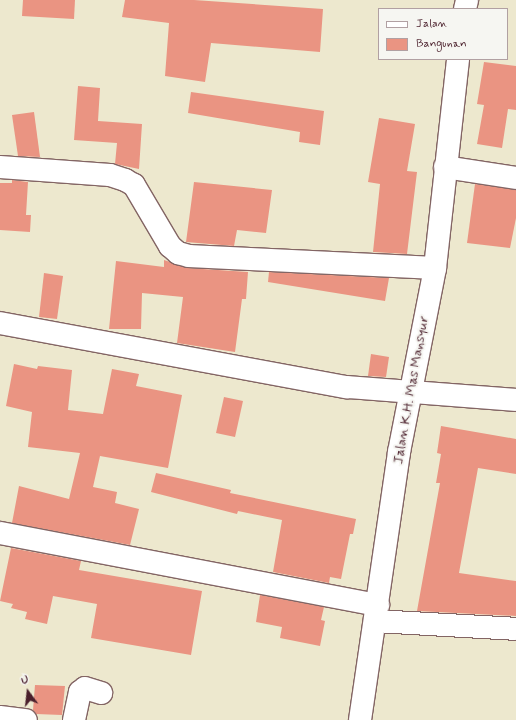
<!DOCTYPE html>
<style>
body{margin:0}
#map{position:relative;width:516px;height:720px;overflow:hidden;background:#ede8ce;font-family:Mynerve,sans-serif}
div>[style]{position:absolute}
.building>*{inset:0;background:#ea9482}
.roads{filter:drop-shadow(1px 0 #836564) drop-shadow(-1px 0 #836564) drop-shadow(0 1px #836564) drop-shadow(0 -1px #836564)}
.street>*{height:22px;margin:-11px;padding:0 11px;transform-origin:11px;border-radius:11px;background:#fff}
.highway>*{height:22px;margin:-11px;padding:0 11px;transform-origin:11px;border-radius:11px;background:#fff}
span{translate:-50% -50%;white-space:nowrap;text-align:center;line-height:1.15;-webkit-text-stroke:4px #f6f6f2;paint-order:stroke}
.street-label{font-size:14px;color:#4a1f2b}
.legend{position:absolute;left:378px;top:8px;width:130px;height:52px;box-sizing:border-box;background:#f6f6f2;border:1px solid #b1a0a2;margin:0;padding:5px 7px;list-style:none;font-size:12px;color:#4a1f2b}
.legend li{display:flex;align-items:center;gap:8px;height:20px}
.legend b{width:20px;border:1px solid #b1a0a2}
.north{position:absolute;left:8px;top:672px;width:40px;height:40px;-webkit-text-stroke:3px #f6f6f2;paint-order:stroke;rotate:345deg;font-size:11px;font-weight:700;line-height:16px;text-align:center;color:#4a1f2b}
.north::after{content:'';display:block;margin:auto;width:14px;height:18px;background:#4a1f2b;clip-path:polygon(50% 0,100% 100%,50% 72%,0 100%)}
</style>
<div id="map">
<div class="building">
<div style="clip-path:polygon(23px 0,75px 0,74px 19px,22px 16px)"></div>
<div style="clip-path:polygon(125px 0,194px 0,323px 9px,320px 52px,211px 43px,205px 82px,165px 76px,169px 23px,122px 17px)"></div>
<div style="clip-path:polygon(484px 62px,516px 66px,516px 110px,508px 109px,502px 148px,477px 144px,484px 105px,477px 104px)"></div>
<div style="clip-path:polygon(78px 86px,100px 88px,98px 121px,142px 124px,139px 169px,115px 164px,117px 143px,74px 140px)"></div>
<div style="clip-path:polygon(191px 92px,324px 111px,320px 145px,299px 142px,300px 132px,188px 113px)"></div>
<div style="clip-path:polygon(34px 112px,40px 157px,18px 156px,12px 115px)"></div>
<div style="clip-path:polygon(379px 118px,415px 124px,407px 171px,417px 172px,407px 254px,373px 252px,380px 184px,368px 182px)"></div>
<div style="clip-path:polygon(12px 180px,28px 182px,26px 215px,31px 215px,30px 232px,0 230px,0 183px,12px 183px)"></div>
<div style="clip-path:polygon(194px 182px,272px 190px,266px 233px,237px 230px,234px 246px,186px 242px)"></div>
<div style="clip-path:polygon(475px 184px,516px 190px,516px 218px,510px 248px,467px 243px)"></div>
<div style="clip-path:polygon(164px 260px,188px 268px,248px 272px,246px 299px,242px 299px,235px 352px,177px 343px,183px 297px,142px 293px,141px 329px,109px 329px,116px 261px,164px 267px)"></div>
<div style="clip-path:polygon(269px 272px,389px 278px,385px 301px,268px 282px)"></div>
<div style="clip-path:polygon(44px 273px,63px 276px,57px 319px,39px 317px)"></div>
<div style="clip-path:polygon(371px 354px,389px 357px,386px 377px,368px 376px)"></div>
<div style="clip-path:polygon(14px 364px,37px 369px,38px 366px,72px 370px,68px 410px,103px 414px,112px 369px,139px 374px,136px 386px,182px 395px,168px 468px,100px 456px,93px 487px,117px 492px,115px 503px,139px 509px,130px 545px,12px 523px,19px 486px,69px 499px,80px 453px,28px 447px,32px 412px,6px 406px)"></div>
<div style="clip-path:polygon(224px 397px,243px 401px,235px 437px,216px 433px)"></div>
<div style="clip-path:polygon(441px 426px,516px 439px,516px 474px,478px 468px,459px 573px,516px 581px,516px 616px,417px 611px,440px 483px,436px 483px,441px 454px,437px 453px)"></div>
<div style="clip-path:polygon(156px 473px,231px 490px,230px 493px,356px 519px,353px 534px,350px 534px,341px 579px,330px 577px,329px 583px,273px 572px,282px 520px,238px 511px,237px 514px,151px 492px)"></div>
<div style="clip-path:polygon(11px 548px,81px 561px,79px 570px,202px 591px,191px 655px,91px 638px,97px 604px,53px 596px,47px 624px,25px 619px,27px 612px,11px 608px,13px 604px,0 601px)"></div>
<div style="clip-path:polygon(260px 595px,324px 607px,321px 620px,325px 621px,320px 646px,280px 638px,282px 627px,256px 622px)"></div>
<div style="clip-path:polygon(35px 685px,65px 686px,62px 715px,36px 714px,33px 710px)"></div>
</div>
<div class="roads">
<div class="street">
<div style="left:0;top:167px;width:110px;rotate:4.2deg"></div>
<div style="left:110px;top:175px;width:16px;rotate:18deg"></div>
<div style="left:125px;top:180px;width:10px;rotate:29deg"></div>
<div style="left:134px;top:185px;width:71px;rotate:59.5deg"></div>
<div style="left:170px;top:246px;width:11px;rotate:41deg"></div>
<div style="left:178px;top:253px;width:11px;rotate:15deg"></div>
<div style="left:189px;top:256px;width:246px;rotate:2.8deg"></div>
<div style="left:445px;top:167px;width:72px;rotate:8.8deg"></div>
<div style="left:0;top:323px;width:353px;rotate:10.5deg"></div>
<div style="left:347px;top:387px;width:169px;rotate:4.4deg"></div>
<div style="left:0;top:533px;width:385px;rotate:10.8deg"></div>
<div style="left:375px;top:621px;width:141px;rotate:3.2deg"></div>
<div style="left:0;top:717px;width:26px;rotate:7deg"></div>
<div style="left:74px;top:720px;width:29px;rotate:-78deg"></div>
<div style="left:80px;top:692px;width:6px;rotate:-39deg"></div>
<div style="left:85px;top:688px;width:17px;rotate:17deg"></div>
</div>
<div class="highway">
<div style="left:465px;top:9px;width:9px;rotate:-77deg"></div>
<div style="left:360px;top:720px;width:271px;rotate:-81.7deg"></div>
<div style="left:399px;top:452px;width:187px;rotate:-78.9deg"></div>
<div style="left:435px;top:268px;width:210px;rotate:-83.7deg"></div>
</div>
</div>
<div class="street-label">
<span style="left:411px;top:390px;rotate:-80deg">Jalan K.H. Mas Mansyur</span>
</div>
<ul class="legend">
<li><b style="height:5px;background:#fff"></b>Jalan</li>
<li><b style="height:11px;background:#ea9482"></b>Bangunan</li>
</ul>
<div class="north">U</div>
</div>
